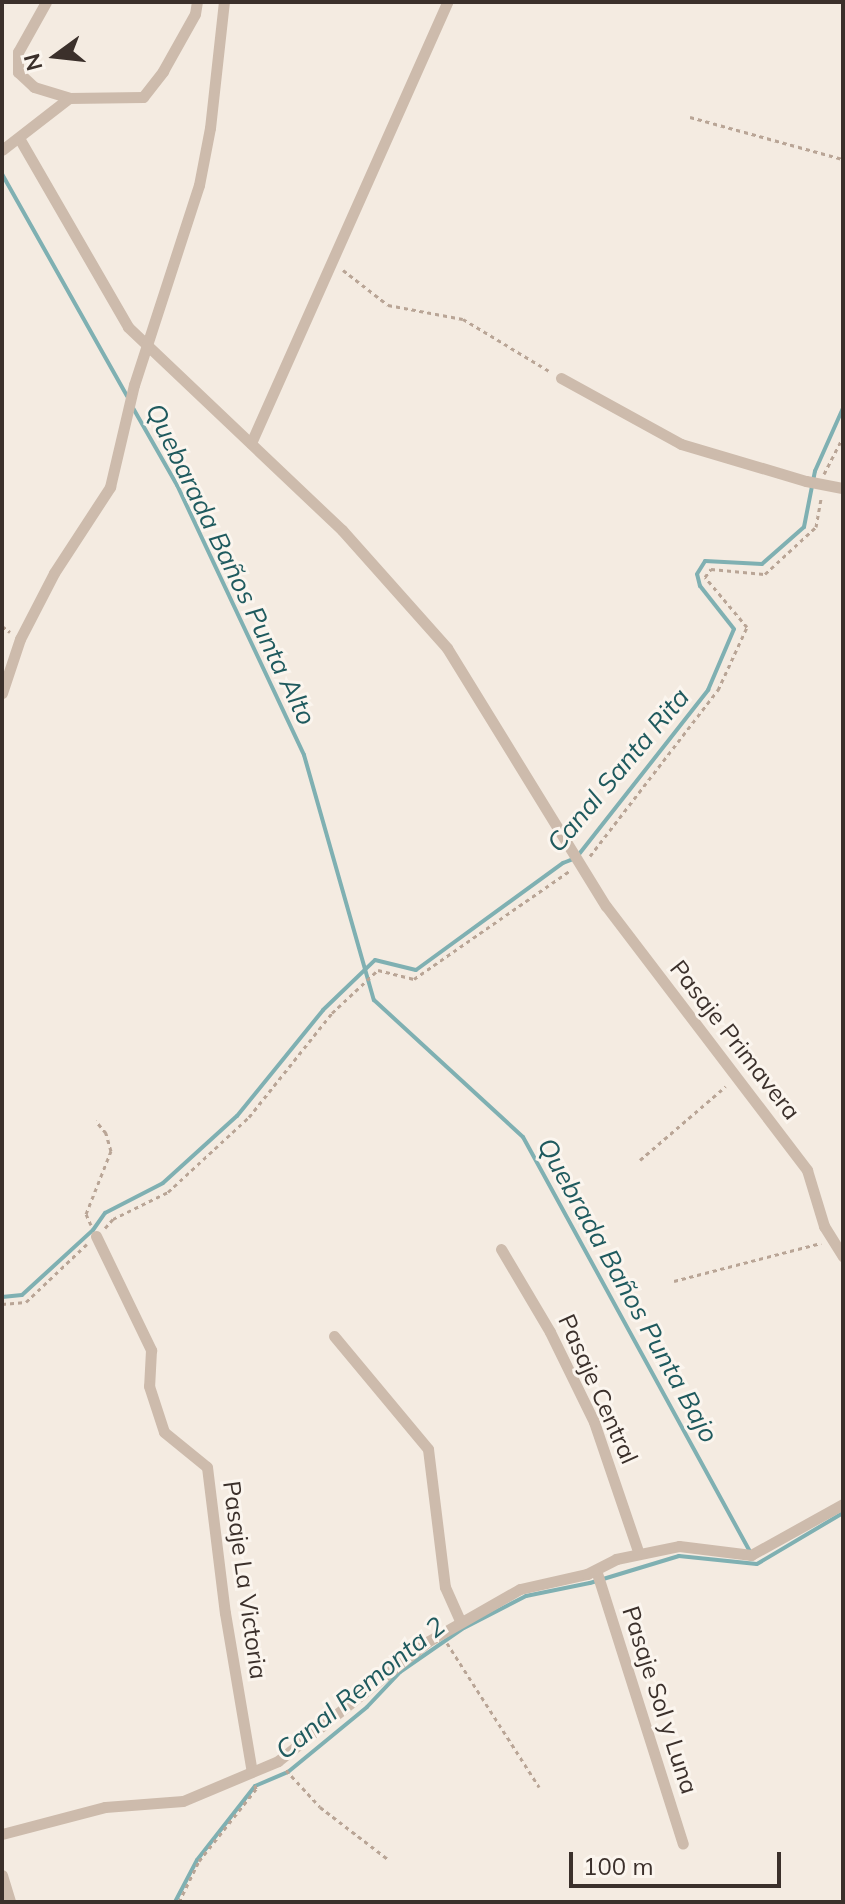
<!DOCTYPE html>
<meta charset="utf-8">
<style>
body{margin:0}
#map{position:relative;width:845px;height:1904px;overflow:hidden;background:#f4ebe1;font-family:Mulish,sans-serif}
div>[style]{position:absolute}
.stream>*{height:4px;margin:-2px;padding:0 2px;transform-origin:2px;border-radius:2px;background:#7fb0b2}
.path>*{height:3px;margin-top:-1.5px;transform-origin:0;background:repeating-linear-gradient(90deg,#b9a596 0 4px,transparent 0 8px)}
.street>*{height:11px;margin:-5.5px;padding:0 5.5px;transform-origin:5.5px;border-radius:5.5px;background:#cdbbac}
span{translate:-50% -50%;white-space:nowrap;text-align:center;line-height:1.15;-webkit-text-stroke:6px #fbf5ee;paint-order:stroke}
.street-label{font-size:24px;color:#3b302b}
.water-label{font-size:26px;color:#1f5a5e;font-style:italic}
.frame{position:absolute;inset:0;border:4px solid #3b302b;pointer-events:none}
.north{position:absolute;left:16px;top:16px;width:80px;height:80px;-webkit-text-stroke:6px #fbf5ee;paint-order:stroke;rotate:255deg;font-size:22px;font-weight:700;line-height:32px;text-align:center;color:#3b302b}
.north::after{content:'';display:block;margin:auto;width:28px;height:36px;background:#3b302b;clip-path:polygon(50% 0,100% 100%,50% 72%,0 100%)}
.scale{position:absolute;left:569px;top:1852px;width:212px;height:36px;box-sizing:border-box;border:4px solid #3b302b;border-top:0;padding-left:10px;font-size:24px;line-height:28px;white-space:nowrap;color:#3b302b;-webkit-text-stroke:6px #fbf5ee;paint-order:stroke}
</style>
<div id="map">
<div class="stream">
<div style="left:2px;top:167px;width:7px;rotate:90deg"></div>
<div style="left:2px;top:174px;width:255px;rotate:60.6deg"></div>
<div style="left:133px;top:408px;width:89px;rotate:60.3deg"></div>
<div style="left:177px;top:485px;width:298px;rotate:64.8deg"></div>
<div style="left:304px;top:755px;width:255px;rotate:74.1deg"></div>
<div style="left:374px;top:1000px;width:202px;rotate:42.6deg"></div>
<div style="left:523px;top:1137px;width:474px;rotate:61.3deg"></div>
<div style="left:2px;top:1297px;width:20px;rotate:-6deg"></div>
<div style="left:22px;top:1295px;width:96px;rotate:-42.5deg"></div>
<div style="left:93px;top:1230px;width:21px;rotate:-55deg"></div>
<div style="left:105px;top:1213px;width:65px;rotate:-27.3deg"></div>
<div style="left:163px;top:1183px;width:100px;rotate:-42.2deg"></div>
<div style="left:237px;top:1116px;width:136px;rotate:-50.9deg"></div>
<div style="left:323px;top:1010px;width:72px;rotate:-43.9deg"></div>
<div style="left:375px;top:960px;width:42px;rotate:13.7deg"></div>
<div style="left:416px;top:970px;width:182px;rotate:-36.1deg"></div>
<div style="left:563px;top:863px;width:14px;rotate:-21deg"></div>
<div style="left:576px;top:858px;width:214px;rotate:-51.8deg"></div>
<div style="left:708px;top:690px;width:66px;rotate:-66.9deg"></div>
<div style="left:734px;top:629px;width:55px;rotate:-128.3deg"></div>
<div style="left:700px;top:586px;width:12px;rotate:-104deg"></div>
<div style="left:697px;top:574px;width:15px;rotate:-58deg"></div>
<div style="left:705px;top:561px;width:57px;rotate:3deg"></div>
<div style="left:762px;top:564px;width:56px;rotate:-41.4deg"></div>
<div style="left:804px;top:527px;width:57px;rotate:-78.9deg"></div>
<div style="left:815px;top:471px;width:69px;rotate:-66deg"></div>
<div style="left:175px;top:1902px;width:47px;rotate:-62.4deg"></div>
<div style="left:197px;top:1860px;width:94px;rotate:-51.9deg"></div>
<div style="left:255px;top:1786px;width:36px;rotate:-23deg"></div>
<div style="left:288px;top:1772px;width:102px;rotate:-39.4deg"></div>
<div style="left:367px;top:1707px;width:48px;rotate:-46.7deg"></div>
<div style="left:400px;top:1672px;width:75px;rotate:-34.7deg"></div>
<div style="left:462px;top:1629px;width:72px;rotate:-27.3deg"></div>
<div style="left:526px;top:1596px;width:65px;rotate:-11.5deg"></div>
<div style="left:590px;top:1583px;width:93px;rotate:-16.9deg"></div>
<div style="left:679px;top:1556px;width:78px;rotate:5.9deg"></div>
<div style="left:757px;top:1564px;width:100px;rotate:-30.7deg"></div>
</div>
<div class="path">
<div style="left:690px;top:117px;width:159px;rotate:15.4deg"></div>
<div style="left:343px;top:270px;width:57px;rotate:37.9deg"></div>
<div style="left:388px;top:305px;width:76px;rotate:10.6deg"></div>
<div style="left:463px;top:319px;width:103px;rotate:31.1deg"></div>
<div style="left:824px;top:474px;width:42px;rotate:-62.8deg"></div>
<div style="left:2px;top:626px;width:10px;rotate:37deg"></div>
<div style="left:590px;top:856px;width:210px;rotate:-52.4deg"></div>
<div style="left:718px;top:690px;width:69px;rotate:-65.3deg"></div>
<div style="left:747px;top:627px;width:65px;rotate:-130deg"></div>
<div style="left:705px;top:577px;width:10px;rotate:-53deg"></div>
<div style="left:711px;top:569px;width:54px;rotate:5.3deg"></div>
<div style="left:765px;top:574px;width:69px;rotate:-42.7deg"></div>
<div style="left:816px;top:527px;width:29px;rotate:-80deg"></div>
<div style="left:640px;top:1160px;width:113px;rotate:-40.7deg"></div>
<div style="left:91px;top:1225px;width:12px;rotate:-114deg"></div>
<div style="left:86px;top:1214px;width:68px;rotate:-68.4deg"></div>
<div style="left:111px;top:1151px;width:19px;rotate:-106deg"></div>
<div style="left:106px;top:1133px;width:16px;rotate:-130deg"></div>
<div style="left:105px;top:1228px;width:12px;rotate:-48deg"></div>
<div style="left:113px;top:1219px;width:61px;rotate:-26.1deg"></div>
<div style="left:168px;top:1192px;width:110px;rotate:-42.8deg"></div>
<div style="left:249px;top:1117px;width:133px;rotate:-51.4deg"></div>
<div style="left:332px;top:1013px;width:63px;rotate:-43.1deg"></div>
<div style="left:378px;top:970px;width:37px;rotate:14deg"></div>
<div style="left:414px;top:979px;width:191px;rotate:-34.8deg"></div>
<div style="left:674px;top:1281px;width:152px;rotate:-14.5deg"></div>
<div style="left:2px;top:1304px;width:24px;rotate:-5deg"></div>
<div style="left:26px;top:1302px;width:84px;rotate:-43.6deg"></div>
<div style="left:447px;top:1643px;width:171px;rotate:57.4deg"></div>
<div style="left:286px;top:1770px;width:50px;rotate:47.4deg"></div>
<div style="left:320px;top:1807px;width:87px;rotate:37.5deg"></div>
<div style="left:179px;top:1902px;width:46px;rotate:-64deg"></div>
<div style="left:199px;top:1861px;width:92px;rotate:-51.6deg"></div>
<div style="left:256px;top:1789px;width:7px;rotate:-106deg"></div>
</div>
<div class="street">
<div style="left:46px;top:2px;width:57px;rotate:119.2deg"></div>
<div style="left:18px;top:52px;width:20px;rotate:90deg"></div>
<div style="left:18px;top:72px;width:22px;rotate:43deg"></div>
<div style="left:34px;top:87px;width:37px;rotate:17deg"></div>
<div style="left:69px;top:98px;width:74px;rotate:-0.8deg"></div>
<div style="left:143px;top:97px;width:33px;rotate:-52deg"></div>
<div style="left:163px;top:71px;width:65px;rotate:-60.7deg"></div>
<div style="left:195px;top:14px;width:12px;rotate:-81deg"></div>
<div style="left:19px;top:138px;width:218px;rotate:60deg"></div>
<div style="left:128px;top:327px;width:295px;rotate:43.5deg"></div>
<div style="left:342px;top:530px;width:158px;rotate:48.3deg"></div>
<div style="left:447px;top:648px;width:303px;rotate:58.4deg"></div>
<div style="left:606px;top:906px;width:332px;rotate:52.7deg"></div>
<div style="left:807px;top:1170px;width:59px;rotate:73.1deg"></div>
<div style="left:824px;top:1226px;width:36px;rotate:58deg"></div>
<div style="left:2px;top:150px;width:85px;rotate:-37.8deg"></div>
<div style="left:561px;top:378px;width:137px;rotate:28.8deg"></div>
<div style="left:681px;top:444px;width:130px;rotate:16.5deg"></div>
<div style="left:806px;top:481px;width:38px;rotate:11deg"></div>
<div style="left:251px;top:443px;width:483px;rotate:-66deg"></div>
<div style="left:2px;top:693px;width:57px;rotate:-71.6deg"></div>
<div style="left:20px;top:639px;width:74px;rotate:-62.7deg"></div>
<div style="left:54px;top:573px;width:103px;rotate:-56.9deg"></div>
<div style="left:110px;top:487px;width:105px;rotate:-76.8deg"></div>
<div style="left:134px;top:385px;width:210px;rotate:-72deg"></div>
<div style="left:199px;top:185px;width:58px;rotate:-79.1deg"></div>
<div style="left:210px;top:128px;width:127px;rotate:-83.7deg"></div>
<div style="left:96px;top:1236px;width:127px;rotate:64.2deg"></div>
<div style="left:151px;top:1350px;width:36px;rotate:93deg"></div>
<div style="left:149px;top:1386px;width:48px;rotate:71.9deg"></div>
<div style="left:164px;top:1432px;width:55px;rotate:39.1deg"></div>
<div style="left:207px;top:1467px;width:147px;rotate:83deg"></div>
<div style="left:225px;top:1613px;width:161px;rotate:80.4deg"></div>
<div style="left:501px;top:1249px;width:96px;rotate:59.4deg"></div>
<div style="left:550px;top:1332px;width:100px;rotate:63.9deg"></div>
<div style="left:594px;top:1422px;width:139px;rotate:71.2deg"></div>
<div style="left:334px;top:1336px;width:147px;rotate:50.2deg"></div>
<div style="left:428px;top:1449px;width:139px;rotate:83deg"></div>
<div style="left:445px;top:1587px;width:37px;rotate:66deg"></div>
<div style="left:596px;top:1570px;width:287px;rotate:72.4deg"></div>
<div style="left:2px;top:1834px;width:106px;rotate:-14.7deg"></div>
<div style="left:105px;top:1807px;width:78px;rotate:-4.4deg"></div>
<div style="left:183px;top:1801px;width:103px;rotate:-22.8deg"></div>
<div style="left:278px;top:1761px;width:191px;rotate:-38.6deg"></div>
<div style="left:427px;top:1642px;width:107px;rotate:-29.7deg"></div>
<div style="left:520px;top:1589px;width:69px;rotate:-12.6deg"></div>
<div style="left:587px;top:1574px;width:33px;rotate:-27deg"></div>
<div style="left:616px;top:1559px;width:64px;rotate:-11.7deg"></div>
<div style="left:679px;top:1546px;width:73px;rotate:7.1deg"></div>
<div style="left:751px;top:1555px;width:105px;rotate:-29deg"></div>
<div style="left:2px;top:1875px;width:28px;rotate:73deg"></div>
</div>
<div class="street-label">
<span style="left:735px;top:1040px;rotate:52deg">Pasaje Primavera</span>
<span style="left:598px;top:1389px;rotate:66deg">Pasaje Central</span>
<span style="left:245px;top:1580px;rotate:82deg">Pasaje La Victoria</span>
<span style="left:660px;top:1700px;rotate:72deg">Pasaje Sol y Luna</span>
</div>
<div class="water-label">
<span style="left:231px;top:564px;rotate:64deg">Quebarada Baños Punta Alto</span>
<span style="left:618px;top:770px;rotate:-50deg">Canal Santa Rita</span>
<span style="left:628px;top:1290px;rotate:61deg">Quebrada Baños Punta Bajo</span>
<span style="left:360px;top:1688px;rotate:-39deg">Canal Remonta 2</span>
</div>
<div class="frame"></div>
<div class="north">N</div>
<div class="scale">100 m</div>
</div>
